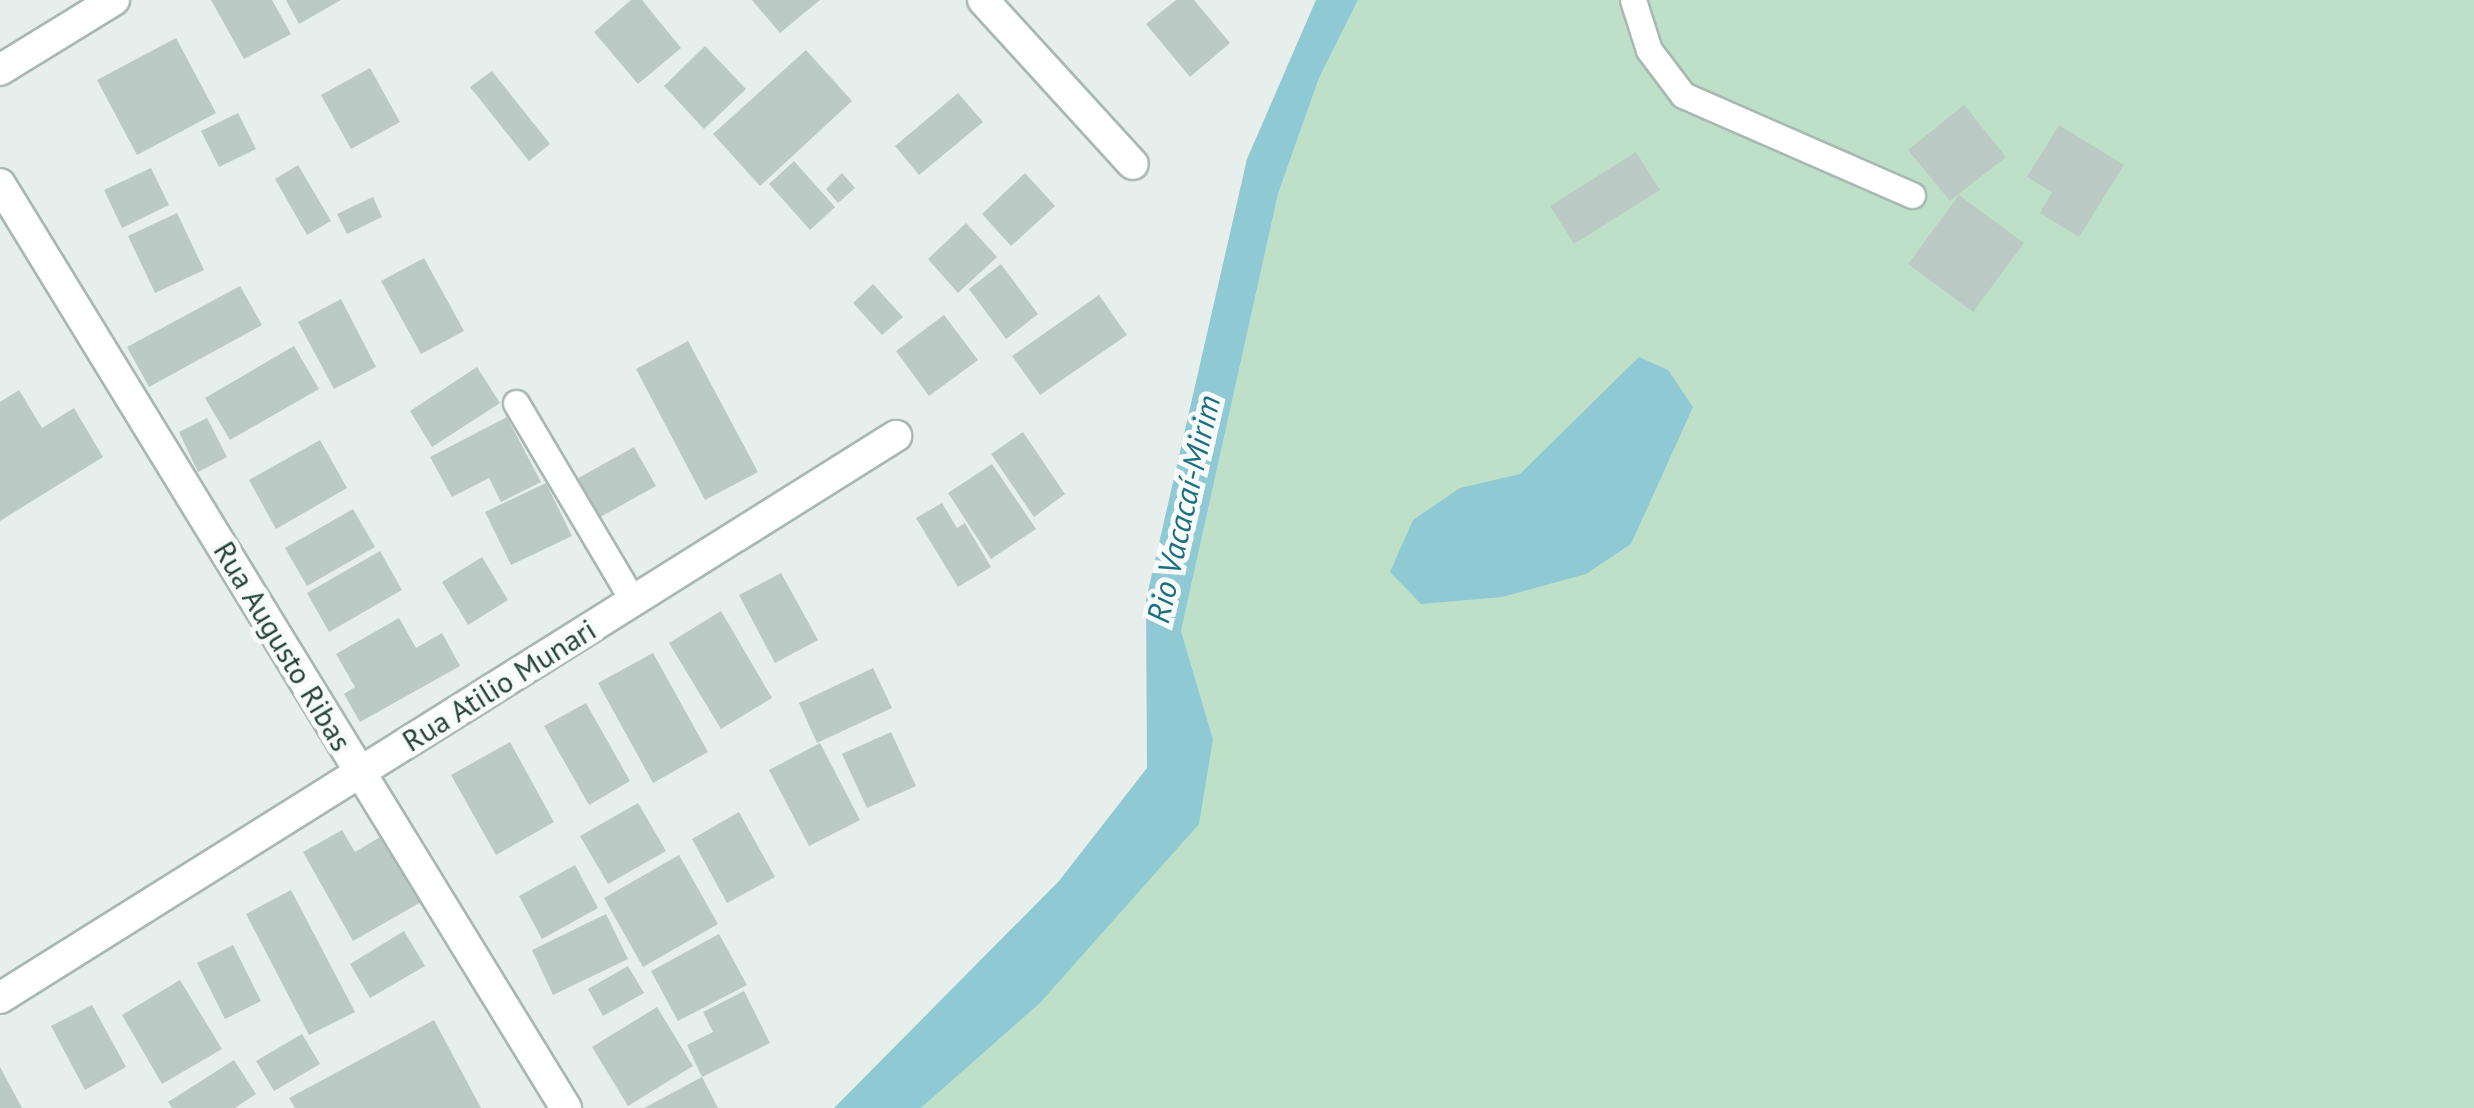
<!DOCTYPE html>
<meta charset="utf-8">
<style>
body{margin:0}
#map{position:relative;width:2474px;height:1108px;overflow:hidden;background:#e6efeb;font-family:"PT Sans",sans-serif}
div>[style]{position:absolute}
.green>*{inset:0;background:#bfe0c8}
.water>*{inset:0;background:#8ec9d4}
.building>*{inset:0;background:#bbcac4}
.roads{filter:drop-shadow(2px 0 #a8b8b2) drop-shadow(-2px 0 #a8b8b2) drop-shadow(0 2px #a8b8b2) drop-shadow(0 -2px #a8b8b2)}
.lane>*{height:25px;margin:-12.5px;padding:0 12.5px;transform-origin:12.5px;border-radius:12.5px;background:#fff}
.street>*{height:30px;margin:-15px;padding:0 15px;transform-origin:15px;border-radius:15px;background:#fff}
.secondary>*{height:30px;margin:-15px;padding:0 15px;transform-origin:15px;border-radius:15px;background:#fff}
span{translate:-50% -50%;white-space:nowrap;text-align:center;line-height:1.15;-webkit-text-stroke:10px #f7fbf9;paint-order:stroke}
.street-label{font-size:30px;color:#24423a}
.water-label{font-size:32px;color:#1c6f80;font-style:italic}
</style>
<div id="map">
<div class="green">
<div style="clip-path:polygon(1358px 0,2474px 0,2474px 1108px,921px 1108px,1039px 1004px,1213px 739px,1181px 631px,1278px 194px,1319px 78px)"></div>
</div>
<div class="water">
<div style="clip-path:polygon(1316px 0,1358px 0,1319px 78px,1278px 194px,1181px 631px,1213px 739px,1199px 824px,1039px 1004px,921px 1108px,834px 1108px,1059px 881px,1147px 768px,1146px 600px,1247px 159px)"></div>
<div style="clip-path:polygon(1639px 357px,1668px 370px,1693px 407px,1631px 544px,1586px 574px,1502px 597px,1421px 604px,1390px 572px,1413px 520px,1460px 488px,1520px 474px)"></div>
</div>
<div class="building">
<div style="clip-path:polygon(211px 0,272px 0,291px 34px,244px 59px)"></div>
<div style="clip-path:polygon(286px 0,341px 0,299px 24px)"></div>
<div style="clip-path:polygon(631px 0,642px 0,681px 48px,638px 84px,594px 32px)"></div>
<div style="clip-path:polygon(752px 0,820px 0,780px 33px)"></div>
<div style="clip-path:polygon(1176px 0,1194px 0,1230px 43px,1190px 77px,1146px 24px)"></div>
<div style="clip-path:polygon(176px 38px,216px 113px,137px 155px,97px 80px)"></div>
<div style="clip-path:polygon(705px 46px,746px 89px,704px 129px,664px 86px)"></div>
<div style="clip-path:polygon(806px 50px,852px 101px,760px 186px,713px 134px)"></div>
<div style="clip-path:polygon(370px 68px,400px 122px,351px 149px,321px 95px)"></div>
<div style="clip-path:polygon(492px 71px,550px 144px,529px 161px,470px 87px)"></div>
<div style="clip-path:polygon(958px 93px,983px 122px,919px 175px,895px 146px)"></div>
<div style="clip-path:polygon(1964px 105px,2006px 157px,1950px 201px,1908px 150px)"></div>
<div style="clip-path:polygon(238px 113px,256px 149px,219px 167px,201px 131px)"></div>
<div style="clip-path:polygon(2059px 125px,2124px 165px,2079px 237px,2040px 213px,2052px 192px,2027px 177px)"></div>
<div style="clip-path:polygon(1636px 152px,1660px 190px,1574px 244px,1550px 206px)"></div>
<div style="clip-path:polygon(794px 161px,835px 207px,810px 230px,769px 184px)"></div>
<div style="clip-path:polygon(298px 165px,331px 221px,307px 235px,275px 179px)"></div>
<div style="clip-path:polygon(151px 168px,169px 205px,122px 228px,104px 190px)"></div>
<div style="clip-path:polygon(842px 173px,855px 188px,838px 203px,826px 189px)"></div>
<div style="clip-path:polygon(1025px 173px,1055px 206px,1011px 246px,982px 214px)"></div>
<div style="clip-path:polygon(1959px 195px,2024px 243px,1973px 312px,1908px 264px)"></div>
<div style="clip-path:polygon(373px 197px,382px 217px,347px 234px,337px 214px)"></div>
<div style="clip-path:polygon(177px 213px,204px 270px,155px 293px,128px 236px)"></div>
<div style="clip-path:polygon(966px 223px,997px 257px,958px 293px,928px 259px)"></div>
<div style="clip-path:polygon(424px 258px,464px 331px,421px 354px,381px 281px)"></div>
<div style="clip-path:polygon(1001px 264px,1038px 314px,1006px 339px,969px 289px)"></div>
<div style="clip-path:polygon(873px 284px,903px 317px,882px 335px,853px 303px)"></div>
<div style="clip-path:polygon(240px 286px,262px 325px,149px 387px,127px 347px)"></div>
<div style="clip-path:polygon(1099px 295px,1127px 335px,1040px 395px,1012px 356px)"></div>
<div style="clip-path:polygon(341px 299px,376px 367px,334px 389px,298px 322px)"></div>
<div style="clip-path:polygon(944px 315px,978px 360px,929px 396px,896px 351px)"></div>
<div style="clip-path:polygon(688px 341px,758px 472px,705px 500px,636px 369px)"></div>
<div style="clip-path:polygon(294px 346px,319px 389px,230px 440px,205px 398px)"></div>
<div style="clip-path:polygon(477px 367px,500px 403px,432px 447px,410px 411px)"></div>
<div style="clip-path:polygon(19px 390px,42px 428px,74px 408px,103px 457px,0 521px,0 402px)"></div>
<div style="clip-path:polygon(507px 417px,541px 482px,501px 502px,489px 478px,452px 497px,430px 457px)"></div>
<div style="clip-path:polygon(207px 418px,227px 457px,198px 472px,179px 432px)"></div>
<div style="clip-path:polygon(1023px 432px,1065px 494px,1034px 517px,991px 454px)"></div>
<div style="clip-path:polygon(320px 440px,347px 488px,276px 529px,249px 480px)"></div>
<div style="clip-path:polygon(634px 447px,656px 486px,595px 520px,573px 481px)"></div>
<div style="clip-path:polygon(992px 464px,1036px 529px,991px 559px,948px 493px)"></div>
<div style="clip-path:polygon(546px 483px,572px 536px,511px 565px,485px 512px)"></div>
<div style="clip-path:polygon(942px 503px,957px 528px,965px 523px,991px 567px,958px 587px,916px 518px)"></div>
<div style="clip-path:polygon(353px 509px,375px 547px,307px 586px,285px 548px)"></div>
<div style="clip-path:polygon(380px 551px,402px 590px,329px 632px,307px 593px)"></div>
<div style="clip-path:polygon(482px 557px,508px 600px,468px 625px,442px 582px)"></div>
<div style="clip-path:polygon(781px 573px,818px 640px,775px 663px,739px 595px)"></div>
<div style="clip-path:polygon(721px 611px,772px 698px,721px 729px,669px 643px)"></div>
<div style="clip-path:polygon(399px 618px,416px 648px,442px 633px,460px 666px,360px 722px,344px 694px,355px 687px,336px 654px)"></div>
<div style="clip-path:polygon(653px 653px,708px 752px,653px 783px,598px 683px)"></div>
<div style="clip-path:polygon(873px 668px,892px 708px,817px 743px,799px 703px)"></div>
<div style="clip-path:polygon(586px 703px,630px 781px,589px 805px,544px 726px)"></div>
<div style="clip-path:polygon(891px 732px,916px 786px,867px 808px,842px 754px)"></div>
<div style="clip-path:polygon(510px 742px,554px 822px,496px 855px,451px 775px)"></div>
<div style="clip-path:polygon(820px 743px,860px 820px,809px 846px,769px 770px)"></div>
<div style="clip-path:polygon(638px 803px,666px 851px,608px 884px,580px 836px)"></div>
<div style="clip-path:polygon(739px 812px,775px 877px,727px 903px,692px 839px)"></div>
<div style="clip-path:polygon(342px 830px,355px 852px,385px 834px,423px 901px,353px 941px,303px 852px)"></div>
<div style="clip-path:polygon(679px 855px,718px 924px,643px 967px,604px 898px)"></div>
<div style="clip-path:polygon(575px 865px,598px 908px,542px 939px,519px 896px)"></div>
<div style="clip-path:polygon(291px 890px,355px 1012px,309px 1035px,246px 914px)"></div>
<div style="clip-path:polygon(606px 914px,628px 959px,553px 995px,532px 950px)"></div>
<div style="clip-path:polygon(404px 931px,425px 966px,370px 998px,350px 964px)"></div>
<div style="clip-path:polygon(719px 934px,747px 985px,678px 1021px,651px 971px)"></div>
<div style="clip-path:polygon(233px 945px,261px 1001px,225px 1019px,197px 963px)"></div>
<div style="clip-path:polygon(628px 966px,644px 993px,603px 1016px,588px 989px)"></div>
<div style="clip-path:polygon(180px 980px,222px 1049px,162px 1084px,122px 1015px)"></div>
<div style="clip-path:polygon(744px 991px,770px 1043px,702px 1077px,718px 1108px,644px 1108px,702px 1077px,687px 1045px,713px 1032px,703px 1012px)"></div>
<div style="clip-path:polygon(92px 1005px,126px 1067px,85px 1090px,51px 1026px)"></div>
<div style="clip-path:polygon(657px 1007px,693px 1066px,628px 1106px,592px 1047px)"></div>
<div style="clip-path:polygon(434px 1020px,481px 1108px,295px 1108px,289px 1098px)"></div>
<div style="clip-path:polygon(302px 1034px,320px 1064px,274px 1091px,256px 1061px)"></div>
<div style="clip-path:polygon(234px 1060px,256px 1094px,235px 1108px,172px 1108px,168px 1102px)"></div>
<div style="clip-path:polygon(0 1067px,22px 1108px,0 1108px)"></div>
</div>
<div class="roads">
<div class="lane">
<div style="left:1633px;top:0;width:52px;rotate:72.3deg"></div>
<div style="left:1649px;top:50px;width:56px;rotate:52.9deg"></div>
<div style="left:1683px;top:95px;width:250px;rotate:23.6deg"></div>
<div style="left:516px;top:403px;width:230px;rotate:59.4deg"></div>
</div>
<div class="street">
<div style="left:983px;top:0;width:222px;rotate:47.6deg"></div>
<div style="left:0;top:184px;width:1084px;rotate:58.51deg"></div>
<div style="left:0;top:998px;width:1058px;rotate:-32.1deg"></div>
</div>
<div class="secondary">
<div style="left:0;top:70px;width:134px;rotate:-31.6deg"></div>
</div>
</div>
<div class="street-label">
<span style="left:283px;top:646px;rotate:59deg">Rua Augusto Ribas</span>
<span style="left:499px;top:685px;rotate:-32deg">Rua Atilio Munari</span>
</div>
<div class="water-label">
<span style="left:1183px;top:509px;rotate:-77deg">Rio Vacacaí-Mirim</span>
</div>
</div>
